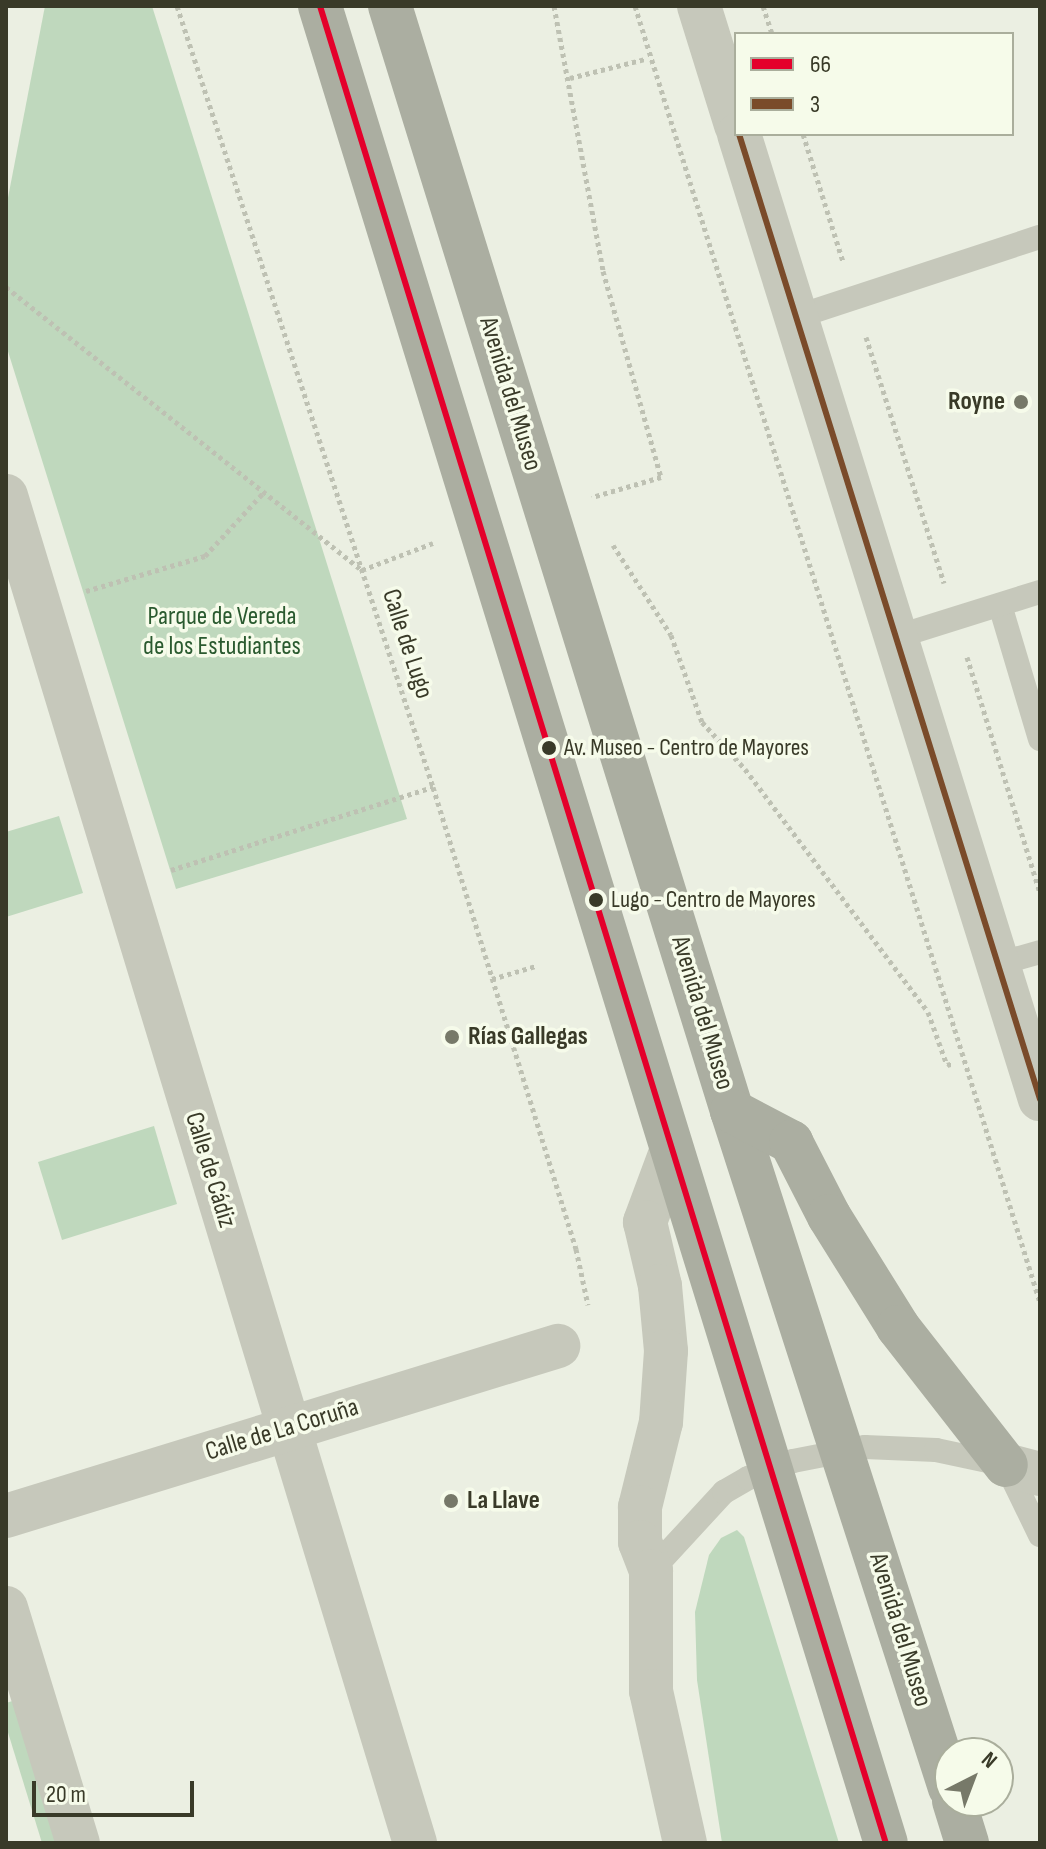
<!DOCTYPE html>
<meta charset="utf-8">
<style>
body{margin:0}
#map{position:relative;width:1046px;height:1849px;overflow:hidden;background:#ebefe2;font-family:"Sofia Sans Condensed",sans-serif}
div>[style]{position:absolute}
.green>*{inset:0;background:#bfd8bd}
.path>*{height:5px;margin-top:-2.5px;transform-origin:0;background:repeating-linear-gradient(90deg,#bec1b3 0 4px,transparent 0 8px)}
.lane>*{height:24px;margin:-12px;padding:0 12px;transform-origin:12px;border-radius:12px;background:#c6c8bb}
.street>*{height:44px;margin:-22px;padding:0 22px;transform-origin:22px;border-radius:22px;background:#c6c8bb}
.highway>*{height:44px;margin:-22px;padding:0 22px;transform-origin:22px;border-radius:22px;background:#abaea1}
.bus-1>*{height:6px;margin:-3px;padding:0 3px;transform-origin:3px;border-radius:3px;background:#e4002b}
.bus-2>*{height:6px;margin:-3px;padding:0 3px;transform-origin:3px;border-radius:3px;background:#7a4b2a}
.dots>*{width:22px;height:22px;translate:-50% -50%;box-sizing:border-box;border:4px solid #f6fbea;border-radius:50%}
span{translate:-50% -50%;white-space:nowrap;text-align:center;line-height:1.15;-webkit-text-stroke:7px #f6fbea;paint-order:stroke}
.bus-label{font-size:24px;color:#393a28}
.left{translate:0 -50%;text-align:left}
.street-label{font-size:26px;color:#393a28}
.poi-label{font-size:26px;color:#393a28;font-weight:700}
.right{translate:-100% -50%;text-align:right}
.park-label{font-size:26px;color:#2a5a2f}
.frame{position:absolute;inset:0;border:8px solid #393a28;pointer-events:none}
.legend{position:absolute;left:734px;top:32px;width:280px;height:104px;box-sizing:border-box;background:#f6fbea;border:2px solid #aaae9c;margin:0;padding:10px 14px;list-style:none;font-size:24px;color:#393a28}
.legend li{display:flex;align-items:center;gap:16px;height:40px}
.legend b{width:40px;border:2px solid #aaae9c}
.north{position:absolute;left:934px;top:1737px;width:80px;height:80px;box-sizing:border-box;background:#f6fbea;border:2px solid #aaae9c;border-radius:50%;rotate:42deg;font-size:22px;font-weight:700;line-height:32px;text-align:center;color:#393a28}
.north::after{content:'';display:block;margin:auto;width:28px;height:36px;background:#777969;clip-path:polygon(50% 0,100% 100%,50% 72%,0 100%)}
.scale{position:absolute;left:32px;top:1781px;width:162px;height:36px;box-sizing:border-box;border:4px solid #393a28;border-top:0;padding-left:10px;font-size:24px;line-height:28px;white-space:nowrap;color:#393a28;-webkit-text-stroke:6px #f6fbea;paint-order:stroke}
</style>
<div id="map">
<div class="green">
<div style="clip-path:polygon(45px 6px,152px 6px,407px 819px,176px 889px,6px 345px,6px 208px)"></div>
<div style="clip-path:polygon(59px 816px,83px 893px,6px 917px,6px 832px)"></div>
<div style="clip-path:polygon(154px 1126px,177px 1204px,62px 1240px,38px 1162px)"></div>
<div style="clip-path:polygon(737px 1530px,744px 1537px,839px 1843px,722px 1843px,697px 1680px,695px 1612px,709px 1555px,721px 1538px)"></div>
<div style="clip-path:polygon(19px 1699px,62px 1843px,42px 1843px,6px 1726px,6px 1703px)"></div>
</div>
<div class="path">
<div style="left:177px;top:6px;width:822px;rotate:71.85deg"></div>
<div style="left:433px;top:787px;width:484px;rotate:72.8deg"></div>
<div style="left:576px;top:1249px;width:57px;rotate:77.9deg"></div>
<div style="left:554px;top:6px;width:269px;rotate:79.5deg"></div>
<div style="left:603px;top:271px;width:214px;rotate:74.3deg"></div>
<div style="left:661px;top:477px;width:72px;rotate:163.8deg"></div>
<div style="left:635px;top:6px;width:1358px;rotate:72.65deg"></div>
<div style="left:763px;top:6px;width:29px;rotate:72deg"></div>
<div style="left:570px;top:78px;width:77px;rotate:-14.2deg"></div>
<div style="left:803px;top:134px;width:134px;rotate:72.6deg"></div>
<div style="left:6px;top:287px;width:455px;rotate:38.5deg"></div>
<div style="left:362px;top:570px;width:76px;rotate:-20.8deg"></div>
<div style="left:866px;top:337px;width:258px;rotate:72.4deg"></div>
<div style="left:613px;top:545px;width:107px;rotate:57.2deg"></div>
<div style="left:671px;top:635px;width:92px;rotate:70.4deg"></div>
<div style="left:702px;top:722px;width:64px;rotate:47.5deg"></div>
<div style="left:745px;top:769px;width:304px;rotate:53deg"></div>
<div style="left:928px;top:1012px;width:56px;rotate:70.3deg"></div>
<div style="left:947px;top:1065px;width:7px;rotate:-16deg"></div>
<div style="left:86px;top:591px;width:124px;rotate:-16.4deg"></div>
<div style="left:205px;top:556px;width:87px;rotate:-47.3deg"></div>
<div style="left:967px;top:657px;width:247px;rotate:72.8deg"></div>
<div style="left:171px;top:870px;width:275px;rotate:-17.6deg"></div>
<div style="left:492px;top:979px;width:46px;rotate:-16.5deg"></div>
</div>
<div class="lane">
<div style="left:796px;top:317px;width:257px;rotate:-18.2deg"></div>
<div style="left:1000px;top:605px;width:140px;rotate:73.4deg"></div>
<div style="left:896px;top:637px;width:151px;rotate:-17.4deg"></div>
<div style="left:998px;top:964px;width:44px;rotate:-15.9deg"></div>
<div style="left:651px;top:1571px;width:108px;rotate:-47.3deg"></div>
<div style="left:724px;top:1492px;width:28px;rotate:-30deg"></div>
<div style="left:748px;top:1478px;width:48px;rotate:-20.7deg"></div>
<div style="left:793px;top:1461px;width:73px;rotate:-11deg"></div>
<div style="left:865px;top:1447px;width:71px;rotate:2.4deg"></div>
<div style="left:936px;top:1450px;width:72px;rotate:12.1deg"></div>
<div style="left:1006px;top:1465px;width:78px;rotate:64.1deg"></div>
</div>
<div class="street">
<div style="left:699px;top:6px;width:125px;rotate:72.7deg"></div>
<div style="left:739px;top:134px;width:1011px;rotate:72.68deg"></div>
<div style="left:6px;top:496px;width:1408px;rotate:73.11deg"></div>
<div style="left:671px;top:1152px;width:75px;rotate:110.4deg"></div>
<div style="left:645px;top:1222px;width:66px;rotate:76.8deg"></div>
<div style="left:660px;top:1286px;width:65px;rotate:84.7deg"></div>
<div style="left:666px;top:1351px;width:71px;rotate:94deg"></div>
<div style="left:661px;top:1422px;width:88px;rotate:103.9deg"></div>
<div style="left:640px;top:1507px;width:35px;rotate:90deg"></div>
<div style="left:640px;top:1542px;width:31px;rotate:69deg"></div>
<div style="left:651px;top:1571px;width:120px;rotate:90deg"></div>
<div style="left:651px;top:1691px;width:156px;rotate:77.4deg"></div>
<div style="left:1006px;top:1465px;width:35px;rotate:15deg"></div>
<div style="left:6px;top:1516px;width:578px;rotate:-17.12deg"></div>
<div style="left:6px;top:1608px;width:246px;rotate:73deg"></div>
</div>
<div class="highway">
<div style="left:320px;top:6px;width:1922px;rotate:72.88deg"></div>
<div style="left:390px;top:6px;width:1157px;rotate:72.8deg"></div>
<div style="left:732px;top:1111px;width:711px;rotate:72.15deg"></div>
<div style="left:732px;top:1111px;width:67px;rotate:27.7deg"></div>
<div style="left:791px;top:1142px;width:83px;rotate:62.8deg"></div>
<div style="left:829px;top:1216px;width:131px;rotate:58.1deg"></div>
<div style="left:898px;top:1327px;width:175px;rotate:52deg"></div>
<div style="left:954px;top:1801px;width:44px;rotate:72.8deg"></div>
</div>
<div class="bus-1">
<div style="left:320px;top:6px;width:1922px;rotate:72.88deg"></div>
</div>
<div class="bus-2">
<div style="left:739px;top:134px;width:1011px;rotate:72.68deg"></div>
</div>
<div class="dots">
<div style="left:1021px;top:402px;background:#777969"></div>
<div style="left:549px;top:748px;background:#393a28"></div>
<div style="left:596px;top:900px;background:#393a28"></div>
<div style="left:452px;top:1037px;background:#777969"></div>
<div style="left:451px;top:1501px;background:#777969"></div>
</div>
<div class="bus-label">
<span class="left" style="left:564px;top:748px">Av. Museo - Centro de Mayores</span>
<span class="left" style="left:611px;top:900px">Lugo - Centro de Mayores</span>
</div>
<div class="street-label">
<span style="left:510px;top:394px;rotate:73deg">Avenida del Museo</span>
<span style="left:407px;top:644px;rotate:72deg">Calle de Lugo</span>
<span style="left:702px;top:1013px;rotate:73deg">Avenida del Museo</span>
<span style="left:210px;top:1170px;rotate:73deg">Calle de Cádiz</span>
<span style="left:282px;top:1430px;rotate:-17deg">Calle de La Coruña</span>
<span style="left:900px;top:1630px;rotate:73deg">Avenida del Museo</span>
</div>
<div class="poi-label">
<span class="right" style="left:1005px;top:402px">Royne</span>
<span class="left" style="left:468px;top:1037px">Rías Gallegas</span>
<span class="left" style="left:467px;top:1501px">La Llave</span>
</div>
<div class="park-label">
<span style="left:222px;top:632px">Parque de Vereda<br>de los Estudiantes</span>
</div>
<div class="frame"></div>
<ul class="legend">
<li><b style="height:10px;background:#e4002b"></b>66</li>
<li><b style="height:10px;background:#7a4b2a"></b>3</li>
</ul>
<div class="north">N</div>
<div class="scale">20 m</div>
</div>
